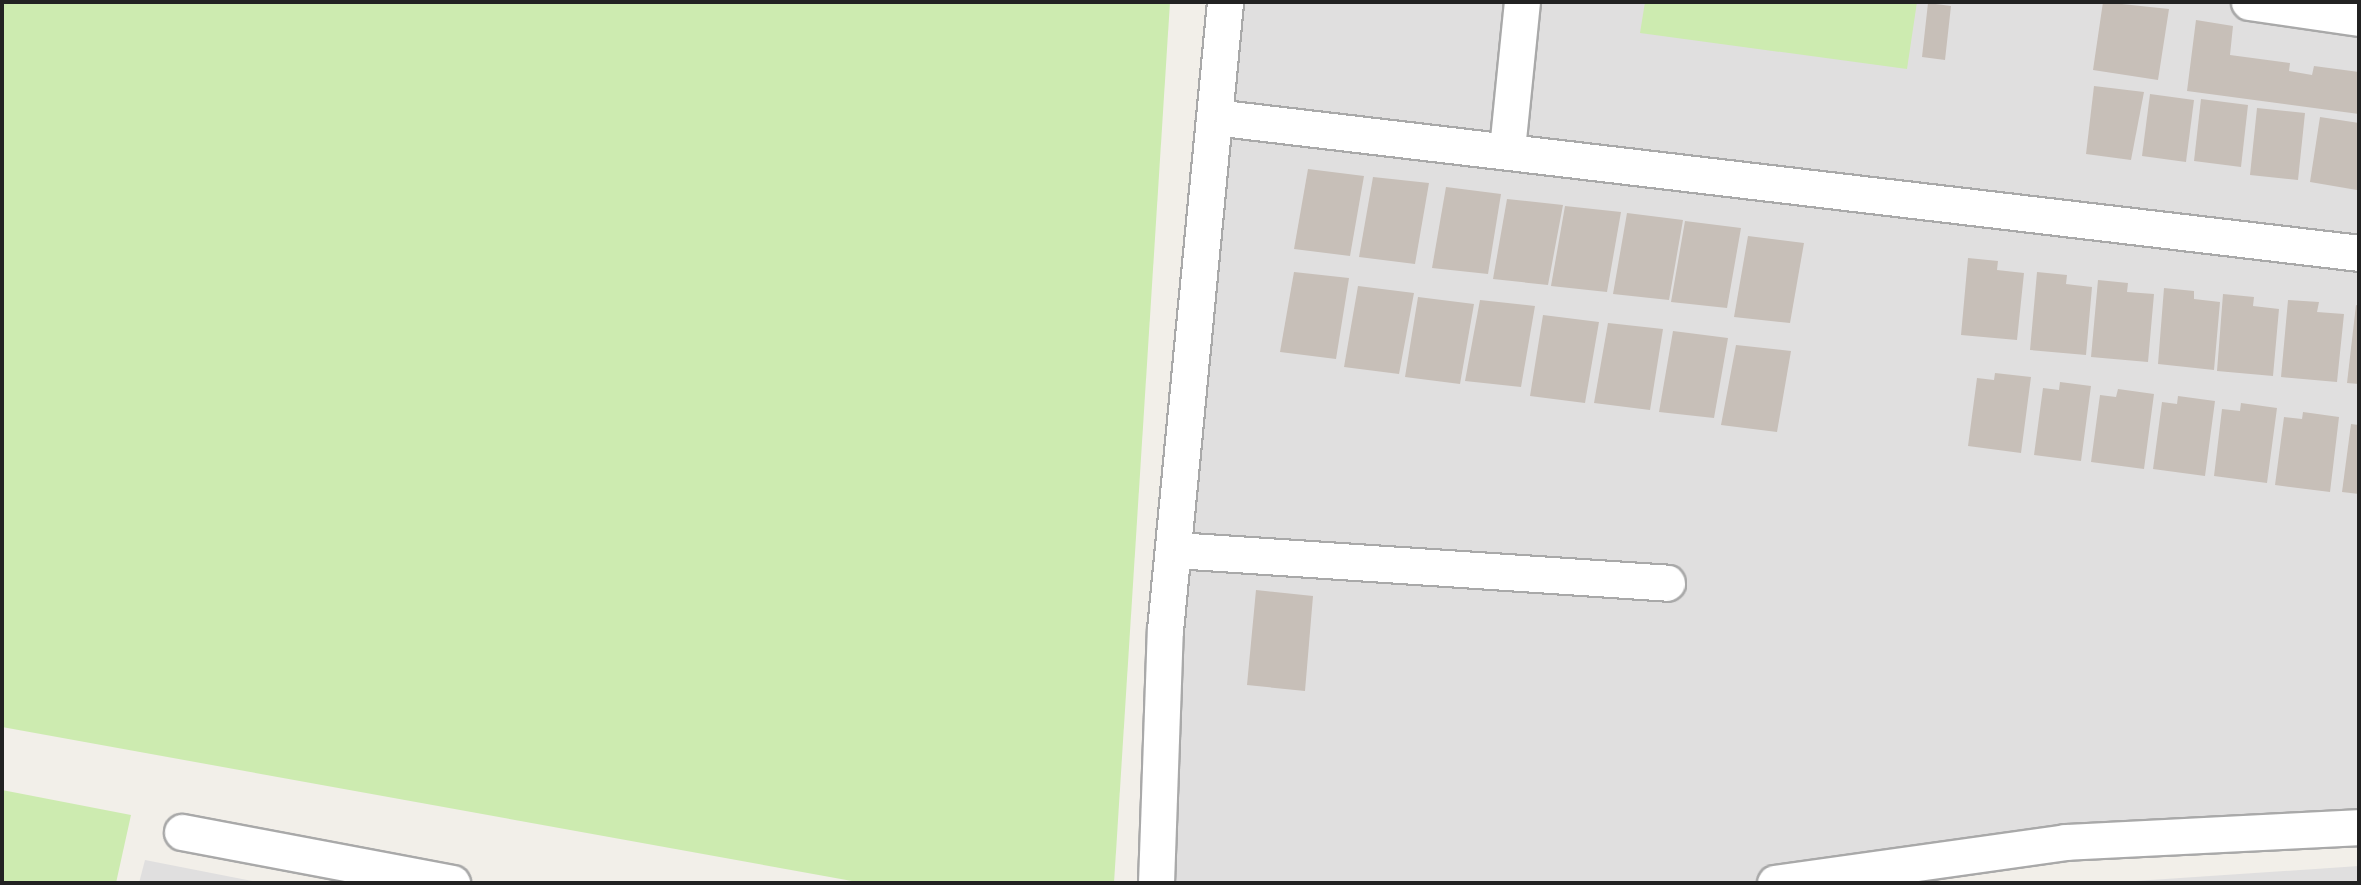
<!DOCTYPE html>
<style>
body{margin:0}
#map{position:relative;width:2361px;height:885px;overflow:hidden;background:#f2efe9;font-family:"Archivo Narrow",sans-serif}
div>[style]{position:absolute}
.residential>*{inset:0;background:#e0dfdf}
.grass>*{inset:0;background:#cdebb0}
.building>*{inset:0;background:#c7bfb8}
.roads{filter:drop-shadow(2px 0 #a9a9a9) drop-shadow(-2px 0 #a9a9a9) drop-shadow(0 2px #a9a9a9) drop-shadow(0 -2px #a9a9a9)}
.minor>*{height:35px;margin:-17.5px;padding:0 17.5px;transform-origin:17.5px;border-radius:17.5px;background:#fff}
span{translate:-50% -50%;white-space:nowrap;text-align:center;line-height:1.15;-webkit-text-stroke:6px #fff;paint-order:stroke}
.frame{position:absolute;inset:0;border:4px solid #222;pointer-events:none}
</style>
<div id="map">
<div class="residential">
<div style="clip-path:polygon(1230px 2px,2359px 2px,2359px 817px,1749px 883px,1174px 883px,1183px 621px)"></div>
<div style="clip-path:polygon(145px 860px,262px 883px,139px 883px)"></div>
<div style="clip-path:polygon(2359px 866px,2359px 883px,2106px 883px)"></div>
</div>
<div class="grass">
<div style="clip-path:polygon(2px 2px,1170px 2px,1114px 883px,863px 883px,2px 727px)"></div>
<div style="clip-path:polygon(1645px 2px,1917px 2px,1907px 69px,1640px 33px)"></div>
<div style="clip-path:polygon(2px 790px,131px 815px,116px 883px,2px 883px)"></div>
</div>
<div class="building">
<div style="clip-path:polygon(2103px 2px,2169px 9px,2158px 80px,2093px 70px)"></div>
<div style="clip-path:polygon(1928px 3px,1951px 6px,1945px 60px,1922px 57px)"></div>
<div style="clip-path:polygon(2196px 20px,2233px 26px,2230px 55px,2290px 63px,2289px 71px,2312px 75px,2314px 66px,2359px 72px,2359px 114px,2187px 91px)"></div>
<div style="clip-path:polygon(2094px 86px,2144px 92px,2131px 160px,2086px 154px)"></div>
<div style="clip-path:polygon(2150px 94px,2194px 100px,2186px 162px,2142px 156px)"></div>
<div style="clip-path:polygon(2201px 99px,2248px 105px,2241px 167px,2194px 161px)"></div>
<div style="clip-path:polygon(2257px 108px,2305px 113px,2298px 180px,2250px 175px)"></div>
<div style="clip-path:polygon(2320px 117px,2359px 123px,2357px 190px,2310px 182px)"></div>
<div style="clip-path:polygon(1308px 169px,1364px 176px,1350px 256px,1294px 249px)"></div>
<div style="clip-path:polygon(1373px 177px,1429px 183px,1415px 264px,1359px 257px)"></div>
<div style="clip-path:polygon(1446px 187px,1501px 194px,1488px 274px,1432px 268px)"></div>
<div style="clip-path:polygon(1507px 199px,1563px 205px,1548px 285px,1493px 279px)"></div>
<div style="clip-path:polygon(1565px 206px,1621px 212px,1607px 292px,1551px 286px)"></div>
<div style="clip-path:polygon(1627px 213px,1683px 220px,1669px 300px,1613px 294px)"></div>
<div style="clip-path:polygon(1685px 221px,1741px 228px,1727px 308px,1671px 302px)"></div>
<div style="clip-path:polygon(1748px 236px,1804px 243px,1790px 323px,1734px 317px)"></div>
<div style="clip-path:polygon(1968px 258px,1998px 261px,1997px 270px,2024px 273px,2017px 340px,1961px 335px)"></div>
<div style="clip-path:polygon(1294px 272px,1349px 278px,1336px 359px,1280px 352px)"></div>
<div style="clip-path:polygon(2037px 272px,2067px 275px,2066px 284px,2092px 287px,2086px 355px,2030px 350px)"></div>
<div style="clip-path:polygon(2098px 280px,2128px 283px,2127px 292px,2154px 294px,2148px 362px,2091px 357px)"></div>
<div style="clip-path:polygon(1358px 286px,1414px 293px,1399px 374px,1344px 367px)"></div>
<div style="clip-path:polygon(2164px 288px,2194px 291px,2194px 299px,2220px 302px,2214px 370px,2158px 364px)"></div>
<div style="clip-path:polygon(2223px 294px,2254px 297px,2253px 306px,2279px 309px,2273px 376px,2217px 371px)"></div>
<div style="clip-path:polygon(1418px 297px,1474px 304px,1460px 384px,1405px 377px)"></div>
<div style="clip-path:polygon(1480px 300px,1535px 306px,1521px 387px,1465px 381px)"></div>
<div style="clip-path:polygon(2288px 300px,2319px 302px,2317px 312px,2344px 314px,2337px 382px,2281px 377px)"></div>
<div style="clip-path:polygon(2356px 305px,2359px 306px,2359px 384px,2347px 383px)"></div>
<div style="clip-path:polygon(1543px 315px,1599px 322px,1585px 403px,1530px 396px)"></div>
<div style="clip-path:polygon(1608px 323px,1663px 329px,1650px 410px,1594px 403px)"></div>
<div style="clip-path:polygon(1673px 331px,1728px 338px,1714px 418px,1659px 412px)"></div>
<div style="clip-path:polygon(1736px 345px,1791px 351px,1777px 432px,1721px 425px)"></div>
<div style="clip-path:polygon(1995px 373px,2031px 377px,2021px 453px,1968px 446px,1977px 378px,1994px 380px)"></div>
<div style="clip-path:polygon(2060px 382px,2091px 386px,2081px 461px,2034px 455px,2043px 388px,2059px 390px)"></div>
<div style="clip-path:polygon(2118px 389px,2154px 394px,2144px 469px,2091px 462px,2100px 395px,2116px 397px)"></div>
<div style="clip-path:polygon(2178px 396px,2215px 401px,2205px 476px,2153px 469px,2162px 402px,2177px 404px)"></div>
<div style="clip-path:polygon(2241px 403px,2277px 408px,2267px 483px,2214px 476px,2222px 409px,2240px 411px)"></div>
<div style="clip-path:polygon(2303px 412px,2339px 417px,2330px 492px,2275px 485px,2284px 417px,2302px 419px)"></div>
<div style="clip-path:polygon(2351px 424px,2359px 425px,2359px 494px,2342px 492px)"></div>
<div style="clip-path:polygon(1256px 590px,1313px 596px,1305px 691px,1247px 685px)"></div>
</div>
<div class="roads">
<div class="minor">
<div style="left:2249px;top:2px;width:111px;rotate:8.3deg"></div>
<div style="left:1214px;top:117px;width:1153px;rotate:6.77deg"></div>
<div style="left:1507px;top:149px;width:148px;rotate:-84.2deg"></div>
<div style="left:1175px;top:550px;width:493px;rotate:3.8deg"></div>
<div style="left:182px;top:832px;width:275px;rotate:10.7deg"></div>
<div style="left:1156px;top:883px;width:253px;rotate:-88deg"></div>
<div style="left:1165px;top:630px;width:631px;rotate:-84.54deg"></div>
<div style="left:1775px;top:883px;width:293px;rotate:-8deg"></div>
<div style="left:2065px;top:842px;width:294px;rotate:-2.9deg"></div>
</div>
</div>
<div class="frame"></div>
</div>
